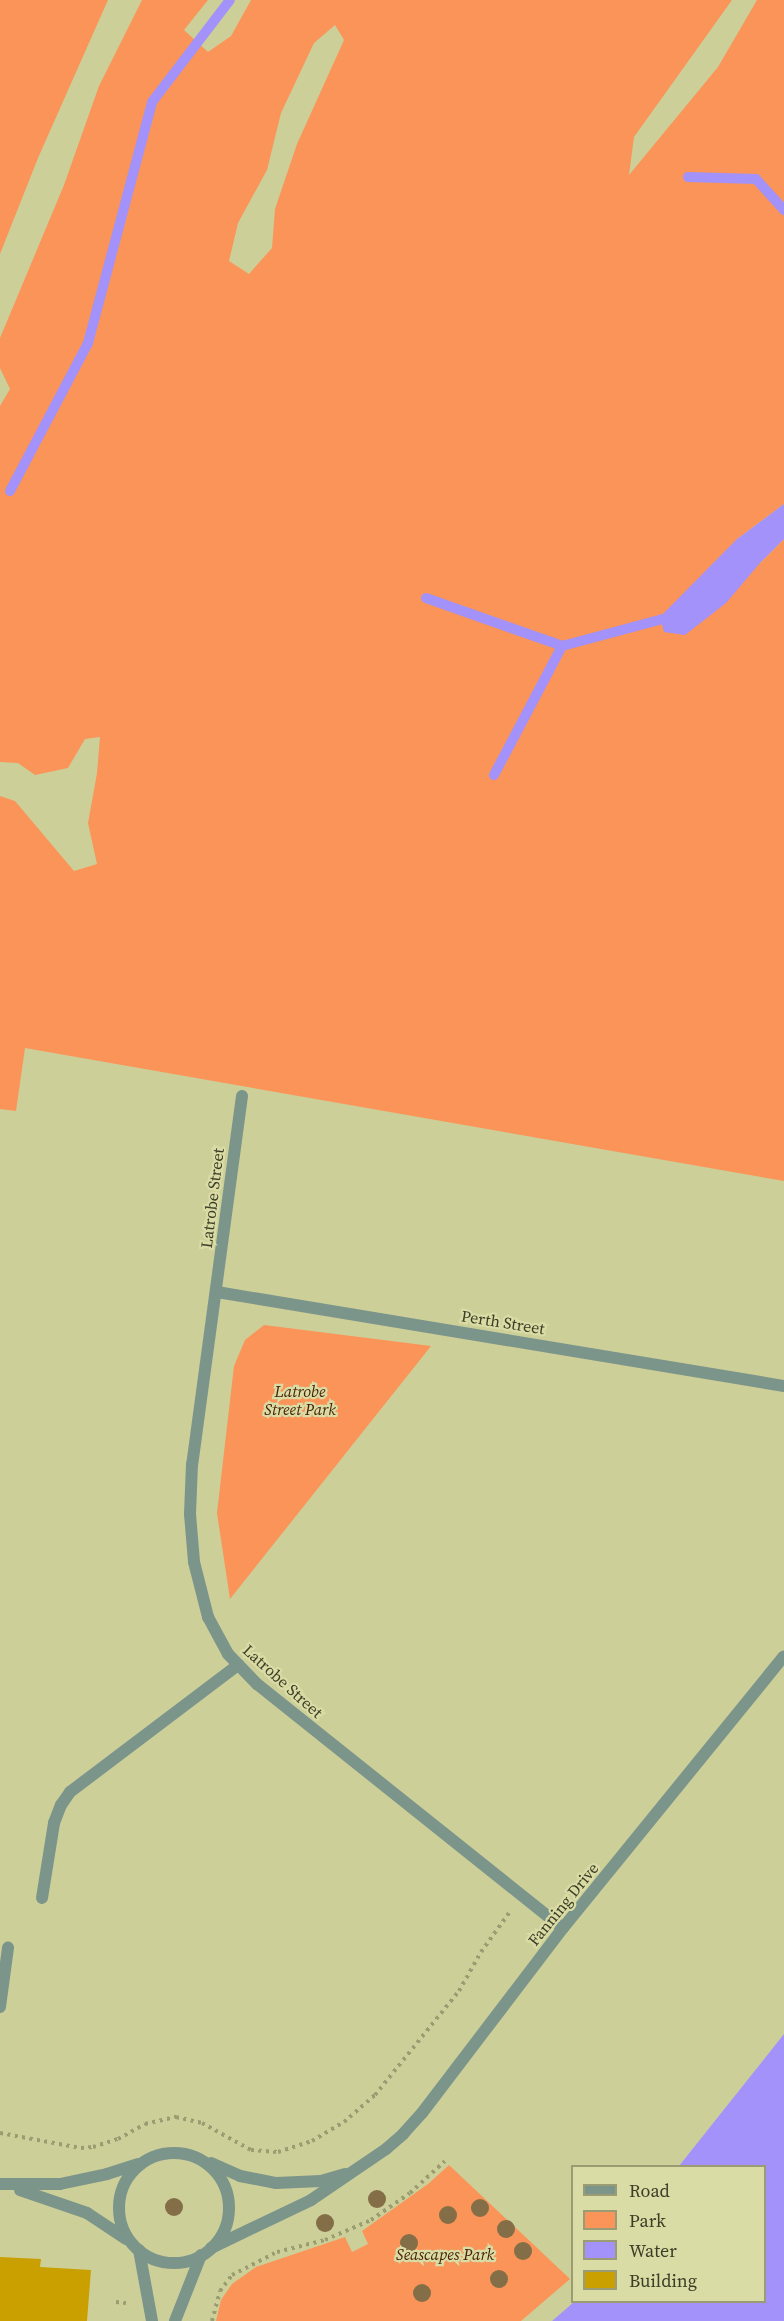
<!DOCTYPE html>
<style>
body{margin:0}
#map{position:relative;width:784px;height:2321px;overflow:hidden;background:#cdcf99;font-family:"Source Serif 4",serif}
div>[style]{position:absolute}
.green>*{inset:0;background:#fa9459}
.water>*{inset:0;background:#a292fa}
.stream>*{height:10px;margin:-5px;padding:0 5px;transform-origin:5px;border-radius:5px;background:#a292fa}
.building>*{inset:0;background:#ca9f00}
.path>*{height:4px;margin-top:-2px;transform-origin:0;background:repeating-linear-gradient(90deg,#9a9c71 0 3px,transparent 0 7.5px)}
.lane>*{height:12px;margin:-6px;padding:0 6px;transform-origin:6px;border-radius:6px;background:#7c958b}
.street>*{height:12px;margin:-6px;padding:0 6px;transform-origin:6px;border-radius:6px;background:#7c958b}
.street>.ring{margin:-6px;padding:0;box-sizing:content-box;background:none;border:12px solid #7c958b;border-radius:50%}
.trees>*{width:18px;height:18px;margin:-9px;border-radius:50%;background:#836e47}
span{translate:-50% -50%;white-space:nowrap;text-align:center;line-height:1.15;-webkit-text-stroke:4.5px #dadca5;paint-order:stroke}
.street-label{font-size:16px;color:#3c3d27}
.park-label{font-size:16px;color:#461e04;font-style:italic}
.legend{position:absolute;left:571px;top:2165px;width:195px;height:138px;box-sizing:border-box;background:#dadca5;border:2px solid #9b9c73;margin:0;padding:8px 10px;list-style:none;font-size:18px;color:#3c3d27}
.legend li{display:flex;align-items:center;gap:12px;height:30px}
.legend b{width:30px;border:2px solid #9b9c73}
</style>
<div id="map">
<div class="green">
<div style="clip-path:polygon(0 0,108px 0,38px 158px,0 254px)"></div>
<div style="clip-path:polygon(evenodd,142px 0,208px 0,184px 30px,208px 52px,231px 36px,251px 0,732px 0,634px 137px,629px 175px,718px 67px,757px 0,784px 0,784px 504px,737px 539px,760px 563px,784px 539px,784px 1181px,25px 1048px,16px 1111px,0 1109px,0 796px,15px 801px,74px 871px,97px 864px,88px 823px,97px 773px,100px 737px,85px 739px,68px 768px,35px 775px,18px 763px,0 762px,0 406px,10px 389px,0 368px,0 338px,64px 185px,99px 86px,142px 0,335px 25px,344px 40px,297px 144px,275px 209px,272px 248px,249px 274px,229px 261px,238px 223px,267px 170px,281px 113px,314px 43px,335px 25px)"></div>
<div style="clip-path:polygon(264px 1325px,431px 1346px,230px 1599px,217px 1513px,234px 1366px,245px 1340px)"></div>
<div style="clip-path:polygon(449px 2165px,570px 2279px,521px 2321px,216px 2321px,221px 2300px,232px 2284px,256px 2267px,345px 2237px,352px 2252px,368px 2244px,362px 2231px,428px 2184px)"></div>
</div>
<div class="water">
<div style="clip-path:polygon(784px 504px,784px 539px,760px 563px,726px 603px,685px 635px,664px 632px,660px 617px,737px 539px)"></div>
<div style="clip-path:polygon(784px 2034px,784px 2321px,552px 2321px,574px 2302px,764px 2302px,764px 2166px,679px 2166px)"></div>
</div>
<div class="stream">
<div style="left:688px;top:177px;width:68px;rotate:1.7deg"></div>
<div style="left:756px;top:179px;width:42px;rotate:47.9deg"></div>
<div style="left:10px;top:491px;width:167px;rotate:-62.2deg"></div>
<div style="left:88px;top:343px;width:249px;rotate:-75.1deg"></div>
<div style="left:152px;top:102px;width:128px;rotate:-52.6deg"></div>
<div style="left:426px;top:598px;width:144px;rotate:19.4deg"></div>
<div style="left:562px;top:646px;width:116px;rotate:-15deg"></div>
<div style="left:494px;top:775px;width:146px;rotate:-62.2deg"></div>
</div>
<div class="building">
<div style="clip-path:polygon(0 2257px,41px 2259px,40px 2267px,91px 2270px,87px 2321px,0 2321px)"></div>
</div>
<div class="path">
<div style="left:0;top:2133px;width:82px;rotate:10.5deg"></div>
<div style="left:81px;top:2148px;width:12px;rotate:-5deg"></div>
<div style="left:93px;top:2147px;width:26px;rotate:-18deg"></div>
<div style="left:118px;top:2139px;width:31px;rotate:-29deg"></div>
<div style="left:145px;top:2124px;width:32px;rotate:-13deg"></div>
<div style="left:176px;top:2117px;width:27px;rotate:13deg"></div>
<div style="left:202px;top:2123px;width:56px;rotate:28.9deg"></div>
<div style="left:251px;top:2150px;width:27px;rotate:4deg"></div>
<div style="left:278px;top:2152px;width:36px;rotate:-18deg"></div>
<div style="left:312px;top:2141px;width:37px;rotate:-31deg"></div>
<div style="left:344px;top:2122px;width:41px;rotate:-41.1deg"></div>
<div style="left:375px;top:2095px;width:134px;rotate:-51.1deg"></div>
<div style="left:459px;top:1991px;width:45px;rotate:-60.6deg"></div>
<div style="left:481px;top:1952px;width:48px;rotate:-54.3deg"></div>
<div style="left:116px;top:2302px;width:10px;rotate:6deg"></div>
<div style="left:212px;top:2321px;width:31px;rotate:-75deg"></div>
<div style="left:220px;top:2291px;width:20px;rotate:-53deg"></div>
<div style="left:232px;top:2275px;width:51px;rotate:-27.1deg"></div>
<div style="left:277px;top:2252px;width:49px;rotate:-14deg"></div>
<div style="left:325px;top:2240px;width:50px;rotate:-23.5deg"></div>
<div style="left:371px;top:2220px;width:47px;rotate:-34.7deg"></div>
<div style="left:410px;top:2193px;width:47px;rotate:-42.4deg"></div>
</div>
<div class="lane">
<div style="left:42px;top:1898px;width:76px;rotate:-80.9deg"></div>
<div style="left:54px;top:1823px;width:19px;rotate:-69deg"></div>
<div style="left:61px;top:1805px;width:16px;rotate:-55deg"></div>
<div style="left:70px;top:1792px;width:211px;rotate:-37.1deg"></div>
<div style="left:0;top:2007px;width:60px;rotate:-82.3deg"></div>
</div>
<div class="street">
<div style="left:242px;top:1096px;width:371px;rotate:97.7deg"></div>
<div style="left:192px;top:1464px;width:50px;rotate:92.3deg"></div>
<div style="left:190px;top:1514px;width:48px;rotate:85.2deg"></div>
<div style="left:194px;top:1562px;width:57px;rotate:75.7deg"></div>
<div style="left:208px;top:1617px;width:42px;rotate:61.6deg"></div>
<div style="left:228px;top:1654px;width:42px;rotate:46deg"></div>
<div style="left:257px;top:1684px;width:391px;rotate:38.6deg"></div>
<div style="left:217px;top:1292px;width:575px;rotate:9.41deg"></div>
<div class="ring" style="left:119px;top:2153px;width:98px;height:98px"></div>
<div style="left:211px;top:2163px;width:32px;rotate:24deg"></div>
<div style="left:240px;top:2176px;width:37px;rotate:11deg"></div>
<div style="left:276px;top:2183px;width:45px;rotate:-2.5deg"></div>
<div style="left:321px;top:2181px;width:25px;rotate:-16deg"></div>
<div style="left:0;top:2184px;width:60px"></div>
<div style="left:60px;top:2184px;width:48px;rotate:-12deg"></div>
<div style="left:107px;top:2174px;width:32px;rotate:-18deg"></div>
<div style="left:20px;top:2190px;width:71px;rotate:18.9deg"></div>
<div style="left:87px;top:2213px;width:47px;rotate:33.7deg"></div>
<div style="left:211px;top:2248px;width:111px;rotate:-25.6deg"></div>
<div style="left:311px;top:2200px;width:91px;rotate:-34.2deg"></div>
<div style="left:386px;top:2149px;width:23px;rotate:-41deg"></div>
<div style="left:403px;top:2134px;width:28px;rotate:-48deg"></div>
<div style="left:422px;top:2113px;width:233px;rotate:-52.7deg"></div>
<div style="left:563px;top:1928px;width:350px;rotate:-50.9deg"></div>
<div style="left:139px;top:2250px;width:72px;rotate:79.6deg"></div>
<div style="left:175px;top:2321px;width:71px;rotate:-68.5deg"></div>
</div>
<div class="trees">
<div style="left:377px;top:2199px"></div>
<div style="left:174px;top:2207px"></div>
<div style="left:480px;top:2208px"></div>
<div style="left:448px;top:2215px"></div>
<div style="left:325px;top:2223px"></div>
<div style="left:506px;top:2229px"></div>
<div style="left:409px;top:2243px"></div>
<div style="left:523px;top:2251px"></div>
<div style="left:499px;top:2279px"></div>
<div style="left:422px;top:2293px"></div>
</div>
<div class="street-label">
<span style="left:212px;top:1198px;rotate:-83deg">Latrobe Street</span>
<span style="left:503px;top:1322px;rotate:9deg">Perth Street</span>
<span style="left:283px;top:1681px;rotate:42deg">Latrobe Street</span>
<span style="left:563px;top:1904px;rotate:-51deg">Fanning Drive</span>
</div>
<div class="park-label">
<span style="left:300px;top:1400px">Latrobe<br>Street Park</span>
<span style="left:445px;top:2254px">Seascapes Park</span>
</div>
<ul class="legend">
<li><b style="height:8px;background:#7c958b"></b>Road</li>
<li><b style="height:16px;background:#fa9459"></b>Park</li>
<li><b style="height:16px;background:#a292fa"></b>Water</li>
<li><b style="height:16px;background:#ca9f00"></b>Building</li>
</ul>
</div>
